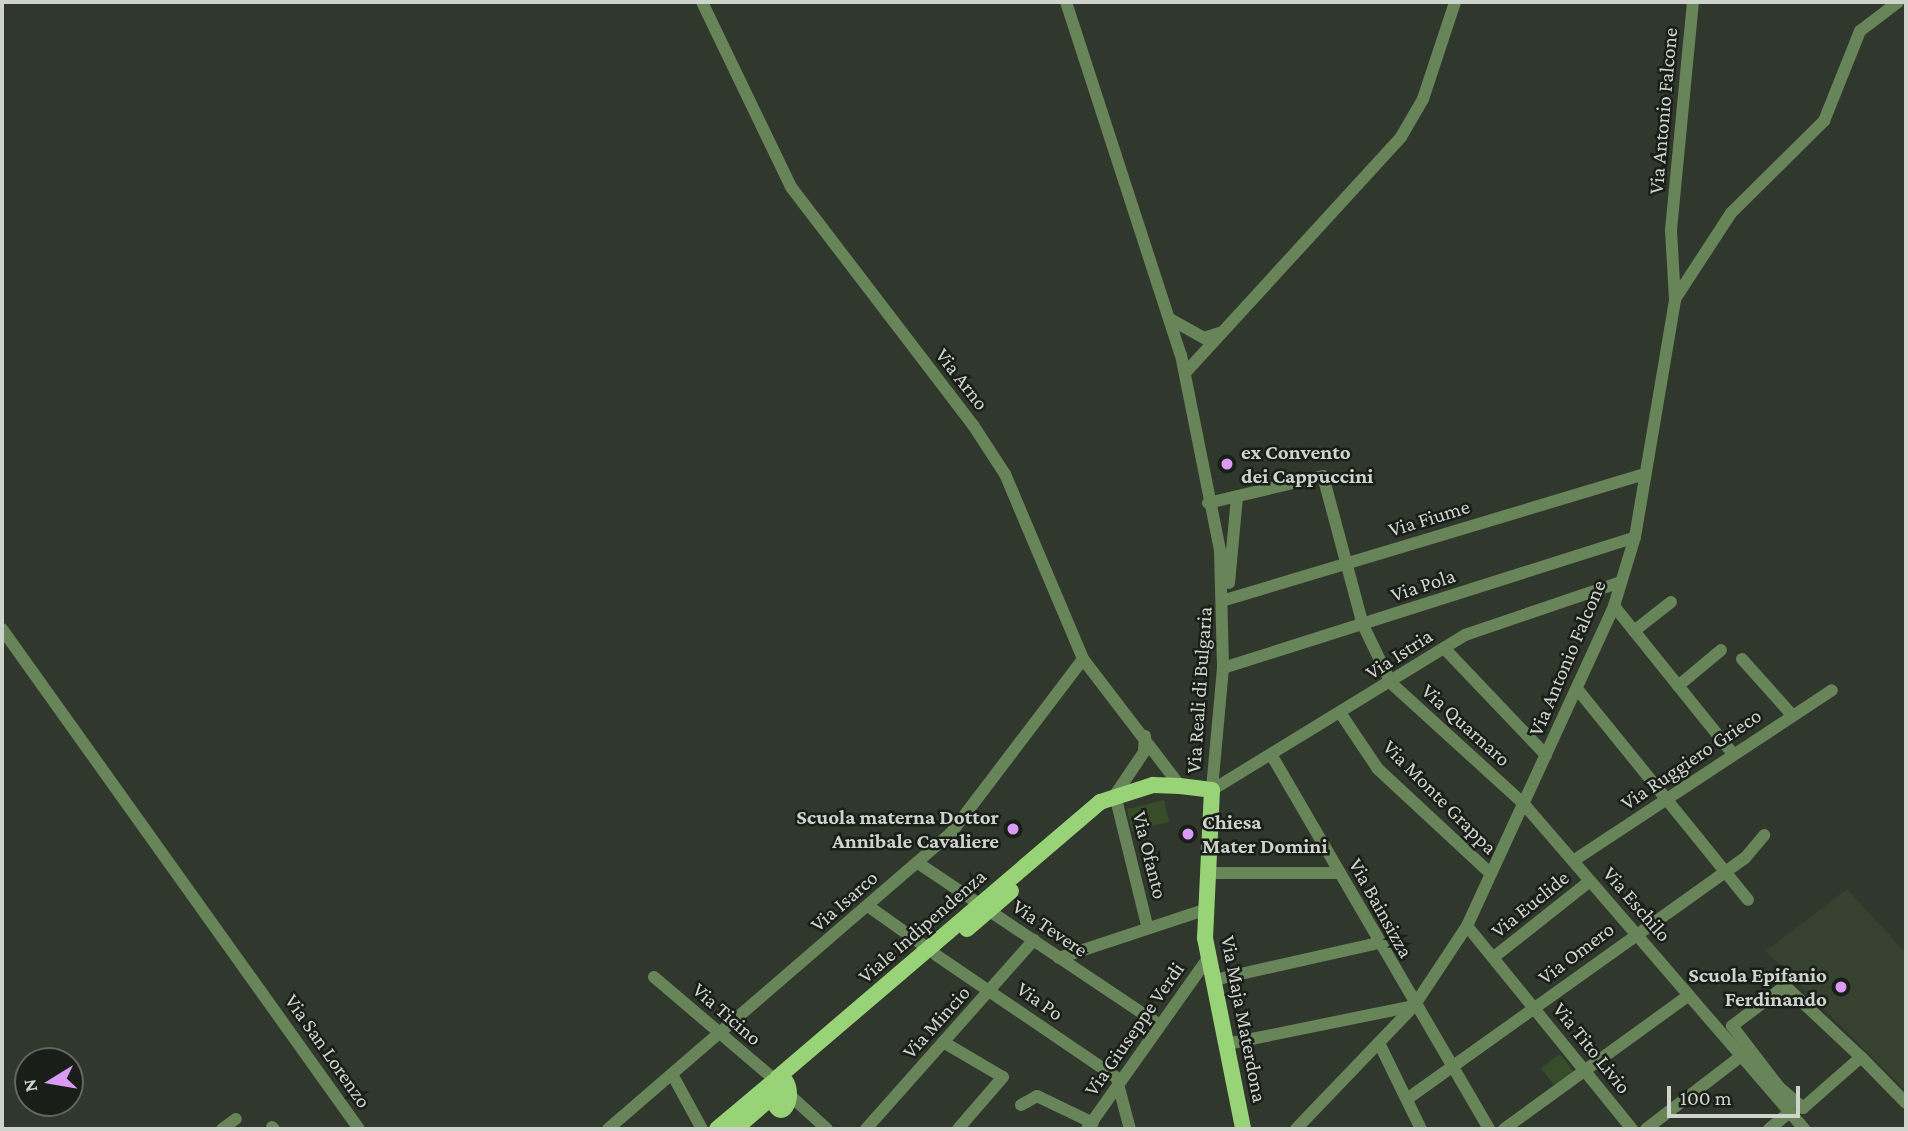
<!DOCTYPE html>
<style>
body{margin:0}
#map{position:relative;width:1908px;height:1131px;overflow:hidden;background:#30372c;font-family:"Crimson Pro",serif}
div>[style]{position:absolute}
.built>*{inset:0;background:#364130}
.green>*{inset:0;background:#374d2a}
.minor>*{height:12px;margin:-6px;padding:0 6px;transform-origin:6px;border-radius:6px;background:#688459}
.major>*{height:16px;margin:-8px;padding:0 8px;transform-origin:8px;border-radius:8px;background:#98d378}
.major>.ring{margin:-8px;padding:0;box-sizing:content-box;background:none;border:16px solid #98d378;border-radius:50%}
.dots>*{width:19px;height:19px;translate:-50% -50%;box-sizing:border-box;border:4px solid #1a1e18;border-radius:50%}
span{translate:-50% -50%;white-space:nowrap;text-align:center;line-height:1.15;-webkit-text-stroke:5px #1a1e18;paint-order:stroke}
.street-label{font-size:21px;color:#ced3cc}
.poi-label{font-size:21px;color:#ced3cc;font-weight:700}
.left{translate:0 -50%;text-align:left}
.right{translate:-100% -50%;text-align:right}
.frame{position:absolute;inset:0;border:4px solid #ced3cc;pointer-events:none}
.north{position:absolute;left:14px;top:1047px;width:70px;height:70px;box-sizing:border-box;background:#1a1e18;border:2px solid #626660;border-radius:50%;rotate:259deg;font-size:19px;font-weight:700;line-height:28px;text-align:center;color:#ced3cc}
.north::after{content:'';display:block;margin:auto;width:24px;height:32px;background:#da9af6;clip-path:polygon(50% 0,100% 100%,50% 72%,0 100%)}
.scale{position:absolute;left:1667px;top:1086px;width:133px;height:32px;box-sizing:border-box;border:4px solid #ced3cc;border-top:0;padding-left:9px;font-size:21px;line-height:24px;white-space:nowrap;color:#ced3cc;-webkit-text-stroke:5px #1a1e18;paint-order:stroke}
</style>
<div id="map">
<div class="built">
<div style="clip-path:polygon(1847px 889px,1906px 953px,1906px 1091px,1766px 951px)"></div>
</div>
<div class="green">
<div style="clip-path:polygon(1164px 800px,1169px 822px,1132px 831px,1127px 809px)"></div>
<div style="clip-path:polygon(1560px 1054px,1574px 1072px,1555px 1086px,1541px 1068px)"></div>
</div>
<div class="minor">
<div style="left:702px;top:2px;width:205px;rotate:64.3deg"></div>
<div style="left:791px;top:187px;width:300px;rotate:52.6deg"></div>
<div style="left:973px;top:425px;width:59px;rotate:56.9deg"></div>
<div style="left:1005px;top:474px;width:201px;rotate:67.1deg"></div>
<div style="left:1083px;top:659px;width:160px;rotate:52.6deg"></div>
<div style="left:1066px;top:2px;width:371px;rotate:72deg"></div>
<div style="left:1181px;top:355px;width:200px;rotate:78.7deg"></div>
<div style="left:1220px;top:551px;width:117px;rotate:88.5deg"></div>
<div style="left:1223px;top:668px;width:122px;rotate:95.2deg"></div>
<div style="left:1212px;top:790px;width:297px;rotate:-31.5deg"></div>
<div style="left:1465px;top:635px;width:165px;rotate:-18.8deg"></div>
<div style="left:1675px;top:299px;width:103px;rotate:-56.9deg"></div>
<div style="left:1731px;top:213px;width:131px;rotate:-44.7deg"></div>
<div style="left:1824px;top:121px;width:97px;rotate:-68.2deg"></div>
<div style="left:1860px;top:31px;width:48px;rotate:-37.3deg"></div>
<div style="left:1170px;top:319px;width:39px;rotate:29deg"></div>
<div style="left:1204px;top:338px;width:16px;rotate:-18deg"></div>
<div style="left:1185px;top:373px;width:320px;rotate:-47.5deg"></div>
<div style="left:1401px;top:137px;width:44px;rotate:-59.9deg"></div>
<div style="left:1423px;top:99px;width:102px;rotate:-71.7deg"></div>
<div style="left:1208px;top:503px;width:118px;rotate:-13.2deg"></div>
<div style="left:1323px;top:476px;width:154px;rotate:75deg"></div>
<div style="left:1363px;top:625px;width:64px;rotate:64.2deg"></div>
<div style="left:1391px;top:683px;width:177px;rotate:42.3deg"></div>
<div style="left:1522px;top:802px;width:432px;rotate:49.2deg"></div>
<div style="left:1229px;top:583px;width:86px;rotate:-84.7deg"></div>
<div style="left:1225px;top:600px;width:439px;rotate:-16.7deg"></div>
<div style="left:1614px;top:606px;width:190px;rotate:51.2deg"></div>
<div style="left:2px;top:629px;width:614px;rotate:54.47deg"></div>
<div style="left:1634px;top:631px;width:47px;rotate:-38.1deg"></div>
<div style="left:1444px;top:648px;width:148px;rotate:46.4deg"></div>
<div style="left:1742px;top:659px;width:75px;rotate:48.2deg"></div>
<div style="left:1223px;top:668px;width:432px;rotate:-17.6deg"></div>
<div style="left:1678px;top:686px;width:56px;rotate:-39.9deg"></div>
<div style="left:1578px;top:690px;width:270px;rotate:51deg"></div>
<div style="left:1341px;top:714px;width:66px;rotate:56.1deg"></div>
<div style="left:1378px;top:769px;width:153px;rotate:42.9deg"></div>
<div style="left:1145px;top:736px;width:16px;rotate:94deg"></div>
<div style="left:1144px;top:752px;width:52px;rotate:124deg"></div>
<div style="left:1115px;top:795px;width:134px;rotate:76.2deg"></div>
<div style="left:1272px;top:756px;width:432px;rotate:59.8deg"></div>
<div style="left:1573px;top:861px;width:310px;rotate:-33.4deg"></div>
<div style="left:918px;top:863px;width:291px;rotate:33.8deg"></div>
<div style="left:1210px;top:873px;width:130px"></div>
<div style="left:868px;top:906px;width:72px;rotate:35.4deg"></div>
<div style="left:1467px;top:926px;width:262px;rotate:50.9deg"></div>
<div style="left:936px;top:955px;width:222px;rotate:34.2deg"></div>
<div style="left:1494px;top:957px;width:122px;rotate:-38.4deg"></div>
<div style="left:1059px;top:958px;width:156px;rotate:-18.3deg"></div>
<div style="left:654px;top:977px;width:159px;rotate:40.4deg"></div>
<div style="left:1214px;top:980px;width:168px;rotate:-12.7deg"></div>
<div style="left:943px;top:1042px;width:69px;rotate:30.3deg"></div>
<div style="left:1003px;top:1077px;width:69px;rotate:130.9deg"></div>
<div style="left:1227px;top:1044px;width:191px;rotate:-11.5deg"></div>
<div style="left:1380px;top:1045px;width:93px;rotate:64deg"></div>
<div style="left:672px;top:1074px;width:63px;rotate:61.4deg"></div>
<div style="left:1118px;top:1084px;width:47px;rotate:75.1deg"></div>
<div style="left:1779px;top:1087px;width:77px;rotate:-127.6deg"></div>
<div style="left:1732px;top:1026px;width:66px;rotate:-37deg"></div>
<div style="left:1785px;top:986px;width:104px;rotate:43.1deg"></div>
<div style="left:784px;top:1090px;width:58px;rotate:42.2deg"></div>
<div style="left:1773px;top:1091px;width:7px;rotate:-34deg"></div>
<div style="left:1779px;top:1087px;width:32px;rotate:41deg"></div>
<div style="left:1803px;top:1108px;width:77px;rotate:-41.3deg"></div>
<div style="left:1861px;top:1057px;width:64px;rotate:45.6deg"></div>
<div style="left:1407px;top:1099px;width:415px;rotate:-35.5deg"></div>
<div style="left:1745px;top:858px;width:30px;rotate:-50deg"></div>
<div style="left:1021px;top:1105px;width:18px;rotate:-29deg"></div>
<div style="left:1037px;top:1096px;width:62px;rotate:25.7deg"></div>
<div style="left:272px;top:1127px;width:3px;rotate:45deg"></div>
<div style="left:222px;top:1129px;width:17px;rotate:-36deg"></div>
<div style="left:608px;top:1129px;width:453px;rotate:-40.8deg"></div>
<div style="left:951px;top:833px;width:218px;rotate:-52.8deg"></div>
<div style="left:866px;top:1129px;width:253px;rotate:-48.4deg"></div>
<div style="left:1087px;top:1129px;width:209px;rotate:-54.7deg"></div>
<div style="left:1296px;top:1129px;width:170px;rotate:-46.2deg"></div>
<div style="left:1414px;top:1006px;width:96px;rotate:-56.5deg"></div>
<div style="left:1467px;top:926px;width:352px;rotate:-65.3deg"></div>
<div style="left:1614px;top:606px;width:72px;rotate:-73.1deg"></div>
<div style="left:1635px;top:537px;width:240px;rotate:-80.4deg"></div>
<div style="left:1675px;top:300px;width:70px;rotate:-93.3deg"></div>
<div style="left:1671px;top:230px;width:229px;rotate:-84.5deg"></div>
<div style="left:1504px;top:1129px;width:228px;rotate:-35.9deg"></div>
<div style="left:1646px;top:1129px;width:118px;rotate:-37.5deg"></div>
<div style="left:1769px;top:1129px;width:27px;rotate:-39deg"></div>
</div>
<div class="major">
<div style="left:967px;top:929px;width:58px;rotate:-40.8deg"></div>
<div style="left:777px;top:1078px;width:425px;rotate:-40.5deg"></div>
<div style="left:1100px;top:802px;width:56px;rotate:-17.8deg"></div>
<div style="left:1153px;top:785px;width:27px;rotate:2deg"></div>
<div style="left:1180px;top:786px;width:32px;rotate:7deg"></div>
<div style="left:1212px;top:790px;width:148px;rotate:92.7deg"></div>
<div style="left:1205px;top:938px;width:195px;rotate:78.7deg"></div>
<div class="ring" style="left:773px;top:1078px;width:-2px;height:-2px"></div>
<div style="left:717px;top:1129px;width:73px;rotate:-40deg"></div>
<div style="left:735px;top:1129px;width:40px;rotate:-41deg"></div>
</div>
<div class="dots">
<div style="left:1227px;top:464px;background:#da9af6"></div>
<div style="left:1013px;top:829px;background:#da9af6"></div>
<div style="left:1188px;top:834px;background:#da9af6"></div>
<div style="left:1841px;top:987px;background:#da9af6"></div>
</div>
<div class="street-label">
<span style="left:1663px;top:111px;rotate:-85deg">Via Antonio Falcone</span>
<span style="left:962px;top:379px;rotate:52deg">Via Arno</span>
<span style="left:1429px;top:518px;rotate:-17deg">Via Fiume</span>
<span style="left:1423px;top:585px;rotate:-18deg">Via Pola</span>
<span style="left:1399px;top:654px;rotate:-33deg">Via Istria</span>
<span style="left:1567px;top:658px;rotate:-67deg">Via Antonio Falcone</span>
<span style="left:1199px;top:690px;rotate:-86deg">Via Reali di Bulgaria</span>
<span style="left:1466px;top:725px;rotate:42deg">Via Quarnaro</span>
<span style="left:1691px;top:759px;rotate:-34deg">Via Ruggiero Grieco</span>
<span style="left:1440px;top:797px;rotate:45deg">Via Monte Grappa</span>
<span style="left:1150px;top:855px;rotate:76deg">Via Ofanto</span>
<span style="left:844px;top:901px;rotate:-41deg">Via Isarco</span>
<span style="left:1530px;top:904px;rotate:-39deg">Via Euclide</span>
<span style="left:1637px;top:904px;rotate:49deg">Via Eschilo</span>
<span style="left:1381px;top:908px;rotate:61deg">Via Bainsizza</span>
<span style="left:922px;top:926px;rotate:-41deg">Viale Indipendenza</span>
<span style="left:1050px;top:928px;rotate:34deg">Via Tevere</span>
<span style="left:1576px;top:953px;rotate:-37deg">Via Omero</span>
<span style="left:1040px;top:1001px;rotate:35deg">Via Po</span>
<span style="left:727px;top:1014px;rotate:41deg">Via Ticino</span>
<span style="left:1244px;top:1019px;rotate:79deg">Via Maja Materdona</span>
<span style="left:936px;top:1022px;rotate:-48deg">Via Mincio</span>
<span style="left:1134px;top:1029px;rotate:-55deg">Via Giuseppe Verdi</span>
<span style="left:1592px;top:1048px;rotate:51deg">Via Tito Livio</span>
<span style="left:328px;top:1051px;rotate:55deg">Via San Lorenzo</span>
</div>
<div class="poi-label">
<span class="left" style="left:1241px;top:464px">ex Convento<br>dei Cappuccini</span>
<span class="right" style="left:999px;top:829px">Scuola materna Dottor<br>Annibale Cavaliere</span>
<span class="left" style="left:1202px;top:834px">Chiesa<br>Mater Domini</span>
<span class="right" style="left:1827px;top:987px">Scuola Epifanio<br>Ferdinando</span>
</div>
<div class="frame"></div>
<div class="north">N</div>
<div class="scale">100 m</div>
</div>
